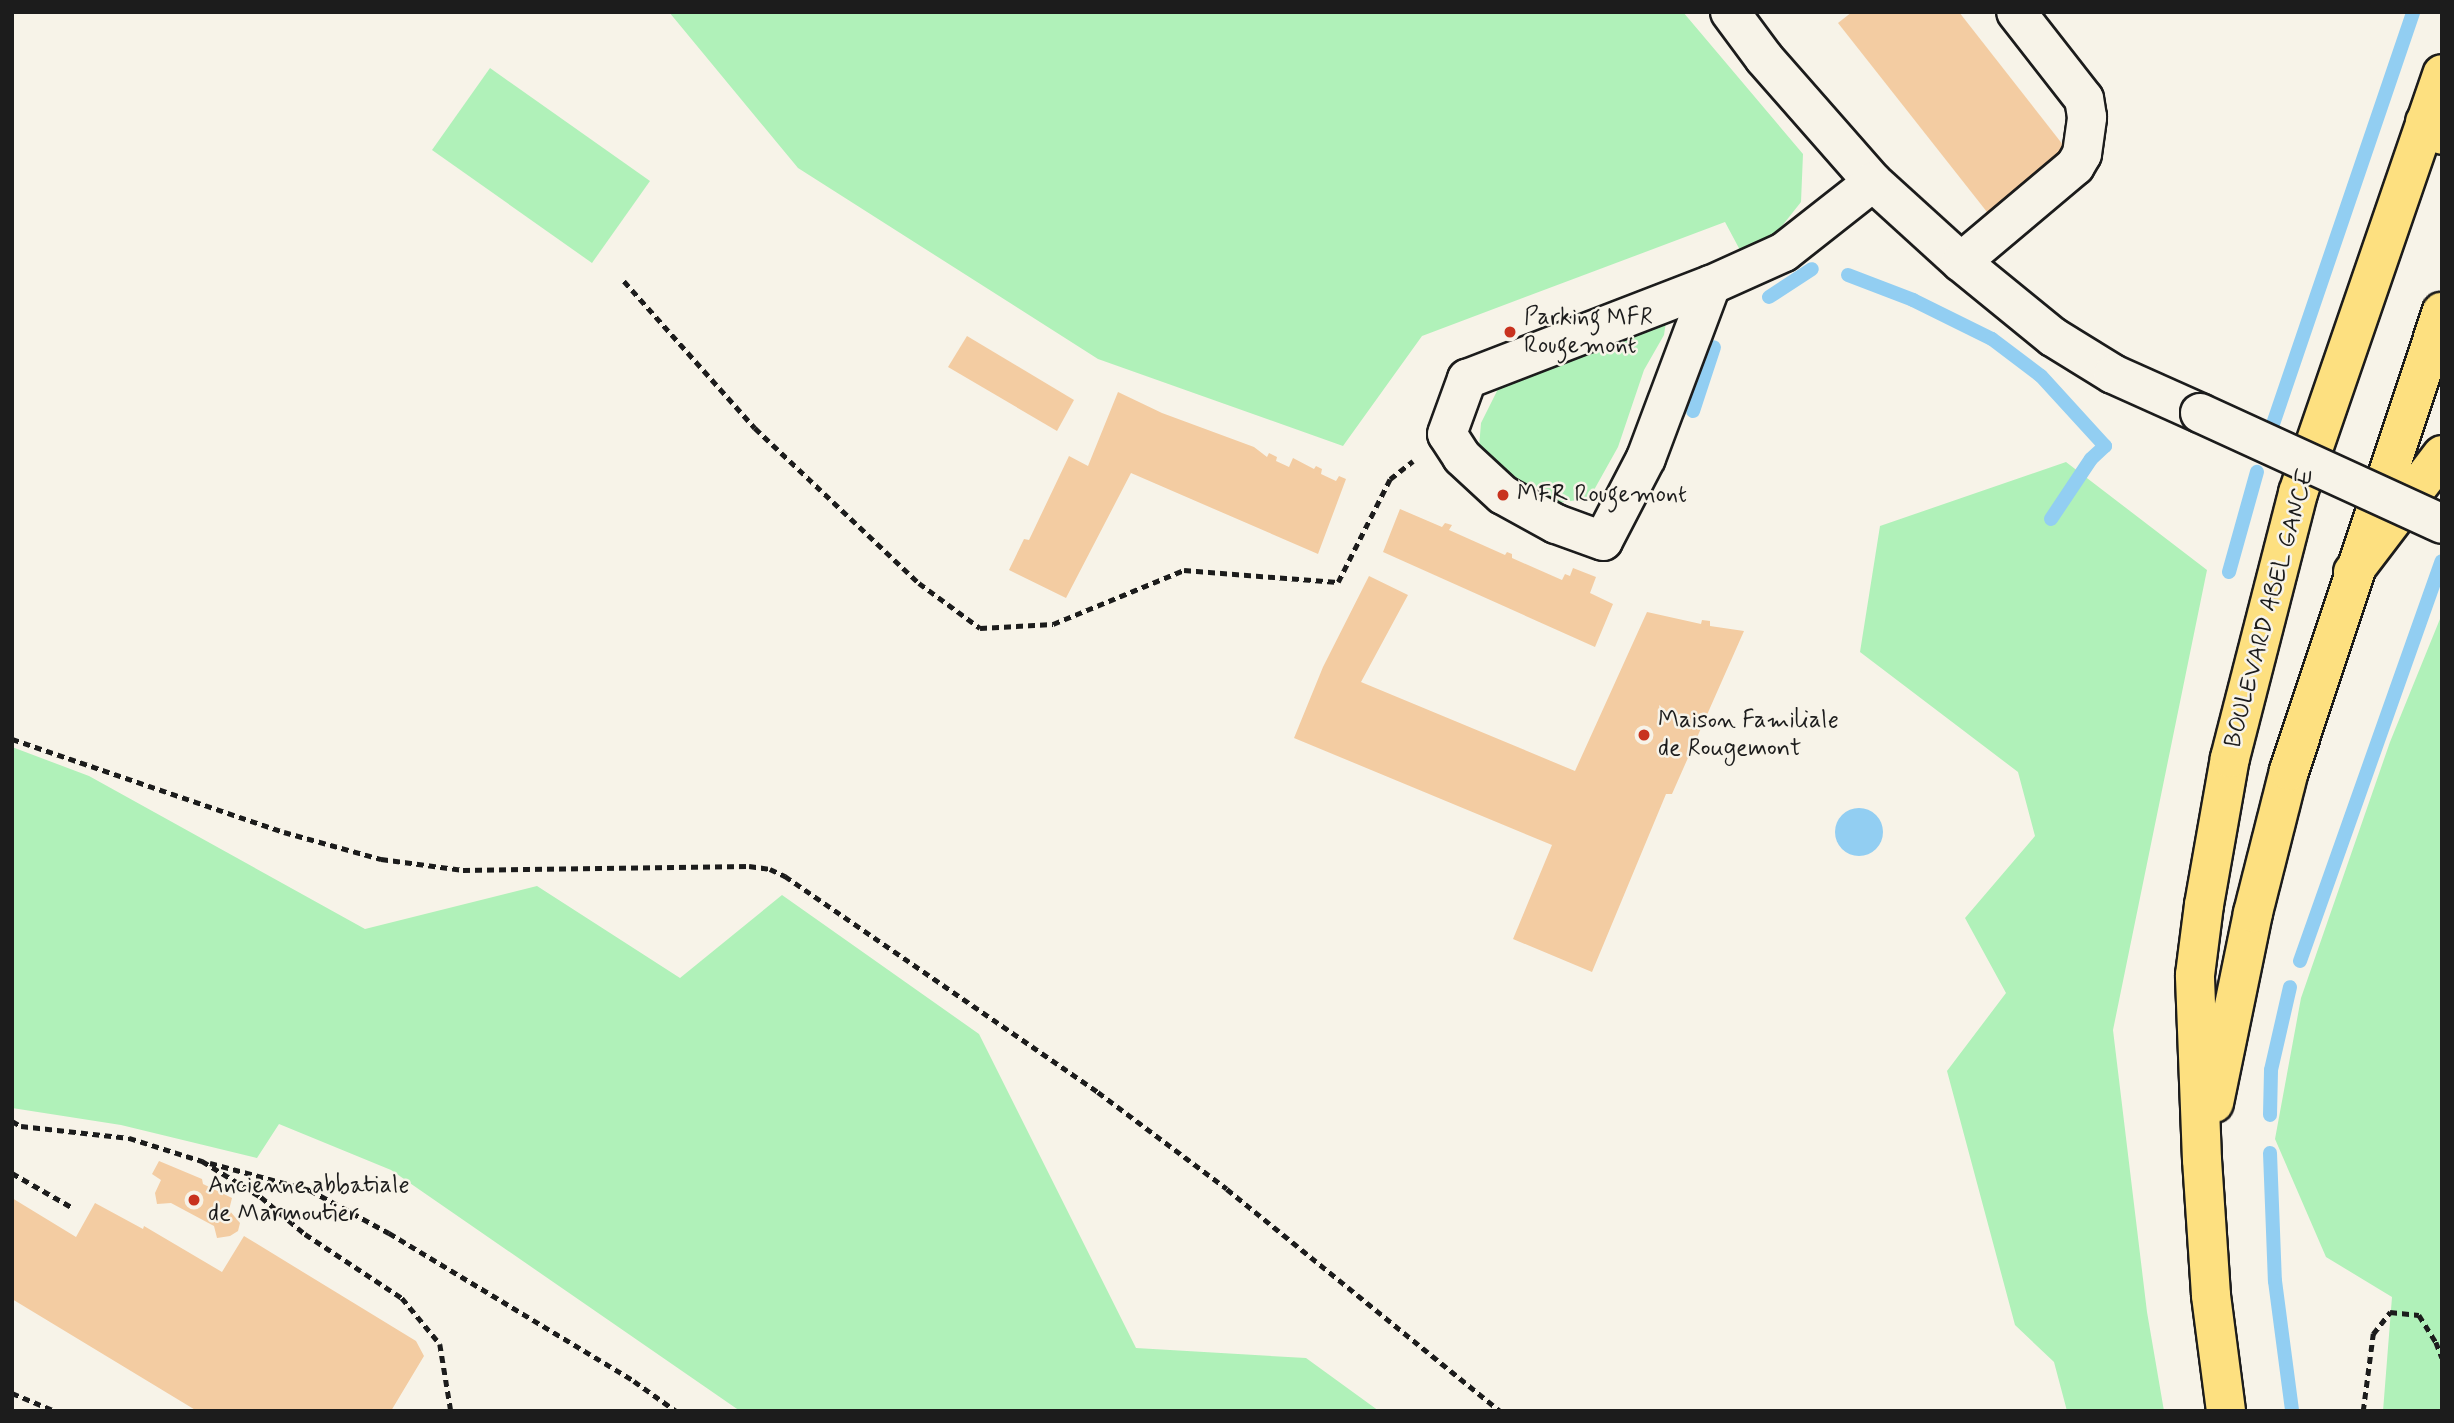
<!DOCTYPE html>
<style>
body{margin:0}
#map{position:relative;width:2454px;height:1423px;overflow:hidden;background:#f7f3e8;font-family:Mynerve,sans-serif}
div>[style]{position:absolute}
.green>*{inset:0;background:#b0f1b9}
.water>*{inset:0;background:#92cef2}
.round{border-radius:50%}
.stream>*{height:14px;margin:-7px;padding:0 7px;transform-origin:7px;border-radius:7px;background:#92cef2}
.building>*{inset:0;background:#f3cca2}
.path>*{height:4.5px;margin-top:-2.25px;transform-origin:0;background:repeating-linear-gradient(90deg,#1c1c1c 0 7px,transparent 0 12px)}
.roads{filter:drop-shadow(2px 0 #1c1c1c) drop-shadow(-2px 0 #1c1c1c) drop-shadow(0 2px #1c1c1c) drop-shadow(0 -2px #1c1c1c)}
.minor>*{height:38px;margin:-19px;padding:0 19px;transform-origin:19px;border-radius:19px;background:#f7f3e8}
.major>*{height:38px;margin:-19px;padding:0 19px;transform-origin:19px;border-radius:19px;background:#fde080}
.highway>*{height:38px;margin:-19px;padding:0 19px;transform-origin:19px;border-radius:19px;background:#fde080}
.bridges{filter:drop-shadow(2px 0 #1c1c1c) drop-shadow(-2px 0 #1c1c1c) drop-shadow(0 2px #1c1c1c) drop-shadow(0 -2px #1c1c1c)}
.minor-bridge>*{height:38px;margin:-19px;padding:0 19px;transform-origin:19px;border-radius:19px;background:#f7f3e8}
.dots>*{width:19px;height:19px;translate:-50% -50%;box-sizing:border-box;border:4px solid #f7f3e8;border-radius:50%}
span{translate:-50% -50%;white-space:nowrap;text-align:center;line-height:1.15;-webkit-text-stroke:5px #f7f3e8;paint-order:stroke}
.poi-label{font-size:24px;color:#1c1c1c}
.left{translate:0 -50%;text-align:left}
.street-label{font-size:24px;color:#1c1c1c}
.frame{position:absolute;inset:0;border:14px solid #1c1c1c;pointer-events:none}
</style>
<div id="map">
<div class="green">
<div style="clip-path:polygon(669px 12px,1683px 12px,1803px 154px,1801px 202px,1778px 231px,1741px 252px,1725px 222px,1422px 336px,1343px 446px,1098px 359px,798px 168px)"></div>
<div style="clip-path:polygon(490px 68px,650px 181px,592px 263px,432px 150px)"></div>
<div style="clip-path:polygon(1658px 317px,1666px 322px,1664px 335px,1644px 370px,1618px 447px,1594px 490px,1584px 499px,1558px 503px,1541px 499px,1495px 466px,1479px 447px,1481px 423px,1498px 389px)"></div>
<div style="clip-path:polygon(2066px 462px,2207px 570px,2113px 1030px,2147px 1312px,2164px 1411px,2067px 1411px,2054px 1362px,2015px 1325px,1947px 1071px,2006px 993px,1965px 918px,2035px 836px,2018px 772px,1860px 652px,1880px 526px)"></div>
<div style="clip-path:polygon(2442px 614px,2442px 1411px,2383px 1411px,2392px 1297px,2326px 1257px,2275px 1139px,2301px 998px,2390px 742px)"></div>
<div style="clip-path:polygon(12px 747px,89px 776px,365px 929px,537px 886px,680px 978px,782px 895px,979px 1034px,1136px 1348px,1306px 1358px,1379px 1411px,740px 1411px,391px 1170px,279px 1124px,257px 1158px,121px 1125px,12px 1108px)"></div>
</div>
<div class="water">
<div class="round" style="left:1835px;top:808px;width:48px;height:48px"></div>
</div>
<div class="stream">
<div style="left:1848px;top:275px;width:70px;rotate:21deg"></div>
<div style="left:1913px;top:300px;width:88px;rotate:26.3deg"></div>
<div style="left:1992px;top:339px;width:61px;rotate:37.1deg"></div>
<div style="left:2041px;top:376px;width:95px;rotate:47.6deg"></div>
<div style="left:2105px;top:446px;width:19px;rotate:137deg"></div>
<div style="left:2091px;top:459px;width:72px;rotate:123.7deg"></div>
<div style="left:1769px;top:297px;width:51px;rotate:-33.1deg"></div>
<div style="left:1693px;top:411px;width:67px;rotate:-71.8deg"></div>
<div style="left:2273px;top:424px;width:435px;rotate:-71.2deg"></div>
<div style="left:2229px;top:572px;width:104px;rotate:-74.4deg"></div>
<div style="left:2300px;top:961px;width:424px;rotate:-70.5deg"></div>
<div style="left:2270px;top:1115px;width:45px;rotate:-88.7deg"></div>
<div style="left:2271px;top:1070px;width:85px;rotate:-77.1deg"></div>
<div style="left:2270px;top:1153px;width:128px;rotate:87.8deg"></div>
<div style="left:2275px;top:1281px;width:131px;rotate:82.5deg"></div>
</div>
<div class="building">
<div style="clip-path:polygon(1852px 12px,1959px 12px,2067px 150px,1987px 212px,1838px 23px)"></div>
<div style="clip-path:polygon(967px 336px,1074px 400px,1057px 431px,948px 367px)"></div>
<div style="clip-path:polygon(1118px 392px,1162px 413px,1254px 447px,1267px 457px,1269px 453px,1277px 457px,1276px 461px,1289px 467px,1293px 458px,1314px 469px,1316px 466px,1322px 469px,1321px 474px,1336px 481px,1339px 476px,1346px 479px,1318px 554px,1131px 473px,1066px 598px,1009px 570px,1024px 539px,1029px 540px,1069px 456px,1088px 466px)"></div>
<div style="clip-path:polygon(1400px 509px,1442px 527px,1445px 523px,1452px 525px,1449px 530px,1505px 555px,1507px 552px,1512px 554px,1512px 558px,1562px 580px,1565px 574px,1570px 576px,1573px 568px,1596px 577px,1590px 593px,1613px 604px,1595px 647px,1383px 552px)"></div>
<div style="clip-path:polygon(1369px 576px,1408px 595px,1361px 682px,1575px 771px,1647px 612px,1701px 624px,1702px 620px,1710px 621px,1710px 626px,1744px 631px,1672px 794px,1666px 794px,1592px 972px,1513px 939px,1552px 845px,1294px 738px,1323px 667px)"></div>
<div style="clip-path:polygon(159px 1161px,202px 1179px,203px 1184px,232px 1198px,229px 1210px,240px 1223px,238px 1231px,230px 1236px,217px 1238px,214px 1226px,171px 1203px,157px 1204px,155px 1193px,161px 1180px,152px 1174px)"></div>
<div style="clip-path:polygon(12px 1198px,76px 1237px,95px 1203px,143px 1229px,144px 1226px,222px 1272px,244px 1236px,416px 1341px,424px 1356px,391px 1411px,197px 1411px,12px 1299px)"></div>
</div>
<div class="path">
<div style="left:624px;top:281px;width:197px;rotate:48.3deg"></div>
<div style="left:755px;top:428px;width:226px;rotate:43.4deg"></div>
<div style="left:919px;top:583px;width:76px;rotate:36.4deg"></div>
<div style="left:980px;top:628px;width:73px;rotate:-3.1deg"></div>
<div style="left:1053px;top:624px;width:142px;rotate:-22.4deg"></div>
<div style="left:1184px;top:570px;width:154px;rotate:4.5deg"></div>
<div style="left:1338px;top:582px;width:115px;rotate:-63.2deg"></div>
<div style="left:1390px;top:479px;width:29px;rotate:-38deg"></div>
<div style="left:12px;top:739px;width:287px;rotate:18.9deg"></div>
<div style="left:284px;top:832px;width:101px;rotate:15.6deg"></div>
<div style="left:381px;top:859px;width:83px;rotate:7.6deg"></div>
<div style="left:463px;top:870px;width:286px;rotate:-0.8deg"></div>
<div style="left:749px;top:866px;width:21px;rotate:8deg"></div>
<div style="left:770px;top:869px;width:17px;rotate:25deg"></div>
<div style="left:785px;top:876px;width:380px;rotate:34.6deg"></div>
<div style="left:1098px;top:1092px;width:161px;rotate:36.9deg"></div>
<div style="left:1227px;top:1189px;width:352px;rotate:39.1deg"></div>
<div style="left:12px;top:1121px;width:10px;rotate:29deg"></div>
<div style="left:21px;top:1126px;width:109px;rotate:6.3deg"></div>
<div style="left:129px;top:1138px;width:77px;rotate:17.5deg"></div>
<div style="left:202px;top:1161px;width:69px;rotate:31.4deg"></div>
<div style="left:261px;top:1197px;width:57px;rotate:40.1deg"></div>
<div style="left:305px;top:1234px;width:116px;rotate:33.4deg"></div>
<div style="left:402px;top:1298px;width:60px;rotate:50.4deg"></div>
<div style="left:440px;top:1344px;width:68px;rotate:80.7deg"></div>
<div style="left:210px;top:1163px;width:104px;rotate:15.1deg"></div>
<div style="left:310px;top:1190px;width:90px;rotate:28.6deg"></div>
<div style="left:389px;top:1233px;width:286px;rotate:31.1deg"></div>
<div style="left:634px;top:1381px;width:52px;rotate:35.5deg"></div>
<div style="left:12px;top:1173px;width:70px;rotate:29.8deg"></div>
<div style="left:12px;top:1393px;width:47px;rotate:22.7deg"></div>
<div style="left:2363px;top:1411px;width:78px;rotate:-82.6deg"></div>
<div style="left:2373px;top:1334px;width:28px;rotate:-52deg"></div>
<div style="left:2390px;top:1312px;width:29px;rotate:6deg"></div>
<div style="left:2419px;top:1315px;width:32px;rotate:58deg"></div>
<div style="left:2436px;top:1342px;width:17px;rotate:69deg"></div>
</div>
<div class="roads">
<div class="minor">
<div style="left:1730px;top:12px;width:57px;rotate:53.5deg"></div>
<div style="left:1764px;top:58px;width:165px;rotate:48.7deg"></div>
<div style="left:1873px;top:182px;width:119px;rotate:42.3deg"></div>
<div style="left:1961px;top:262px;width:119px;rotate:39.2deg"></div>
<div style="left:2053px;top:337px;width:70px;rotate:31.7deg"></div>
<div style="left:2113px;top:374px;width:95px;rotate:24.1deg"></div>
<div style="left:1961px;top:262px;width:149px;rotate:-40.1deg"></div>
<div style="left:2075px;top:166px;width:14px;rotate:-60deg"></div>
<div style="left:2082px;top:154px;width:37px;rotate:-82deg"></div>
<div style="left:2087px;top:117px;width:18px;rotate:-99deg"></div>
<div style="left:2084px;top:99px;width:110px;rotate:-128deg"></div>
<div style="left:1711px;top:285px;width:185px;rotate:110.6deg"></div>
<div style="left:1646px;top:458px;width:93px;rotate:117.4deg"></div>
<div style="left:1603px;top:541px;width:50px;rotate:-160.1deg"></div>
<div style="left:1556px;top:524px;width:60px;rotate:-151.3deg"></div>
<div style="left:1503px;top:495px;width:56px;rotate:-137.2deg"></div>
<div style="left:1462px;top:457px;width:27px;rotate:-123deg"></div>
<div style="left:1447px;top:434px;width:59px;rotate:-70deg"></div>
<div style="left:1467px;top:379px;width:261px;rotate:-21.1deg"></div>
<div style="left:1711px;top:285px;width:80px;rotate:-24.3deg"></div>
<div style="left:1784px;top:252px;width:113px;rotate:-38.2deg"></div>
</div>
<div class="major">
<div style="left:2214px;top:1103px;width:194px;rotate:-78.4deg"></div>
<div style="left:2253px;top:913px;width:146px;rotate:-75.8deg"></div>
<div style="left:2289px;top:771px;width:484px;rotate:-71.6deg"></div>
<div style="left:2226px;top:1411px;width:117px;rotate:-97.4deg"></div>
<div style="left:2211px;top:1295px;width:135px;rotate:-93.8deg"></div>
<div style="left:2202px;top:1160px;width:185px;rotate:-92.2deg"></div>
<div style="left:2195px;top:975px;width:71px;rotate:-82.7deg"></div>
<div style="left:2204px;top:905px;width:149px;rotate:-80deg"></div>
<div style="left:2230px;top:758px;width:274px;rotate:-75.6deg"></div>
<div style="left:2298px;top:493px;width:443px;rotate:-71deg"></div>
</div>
<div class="highway">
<div style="left:2425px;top:122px;width:21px;rotate:37deg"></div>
<div style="left:2353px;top:572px;width:147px;rotate:-52.7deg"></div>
</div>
</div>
<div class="bridges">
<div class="minor-bridge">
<div style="left:2200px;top:413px;width:266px;rotate:24.6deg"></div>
</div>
</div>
<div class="dots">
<div style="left:1510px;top:332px;background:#c8321e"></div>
<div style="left:1503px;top:495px;background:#c8321e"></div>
<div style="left:1644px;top:735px;background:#c8321e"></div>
<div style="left:194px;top:1200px;background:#c8321e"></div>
</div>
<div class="poi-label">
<span class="left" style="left:1524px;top:332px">Parking MFR<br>Rougemont</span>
<span class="left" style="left:1517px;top:495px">MFR Rougemont</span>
<span class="left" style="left:1658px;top:735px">Maison Familiale<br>de Rougemont</span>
<span class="left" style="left:208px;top:1200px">Ancienne abbatiale<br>de Marmoutier</span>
</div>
<div class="street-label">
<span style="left:2270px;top:608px;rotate:-75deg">BOULEVARD ABEL GANCE</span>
</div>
<div class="frame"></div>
</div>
